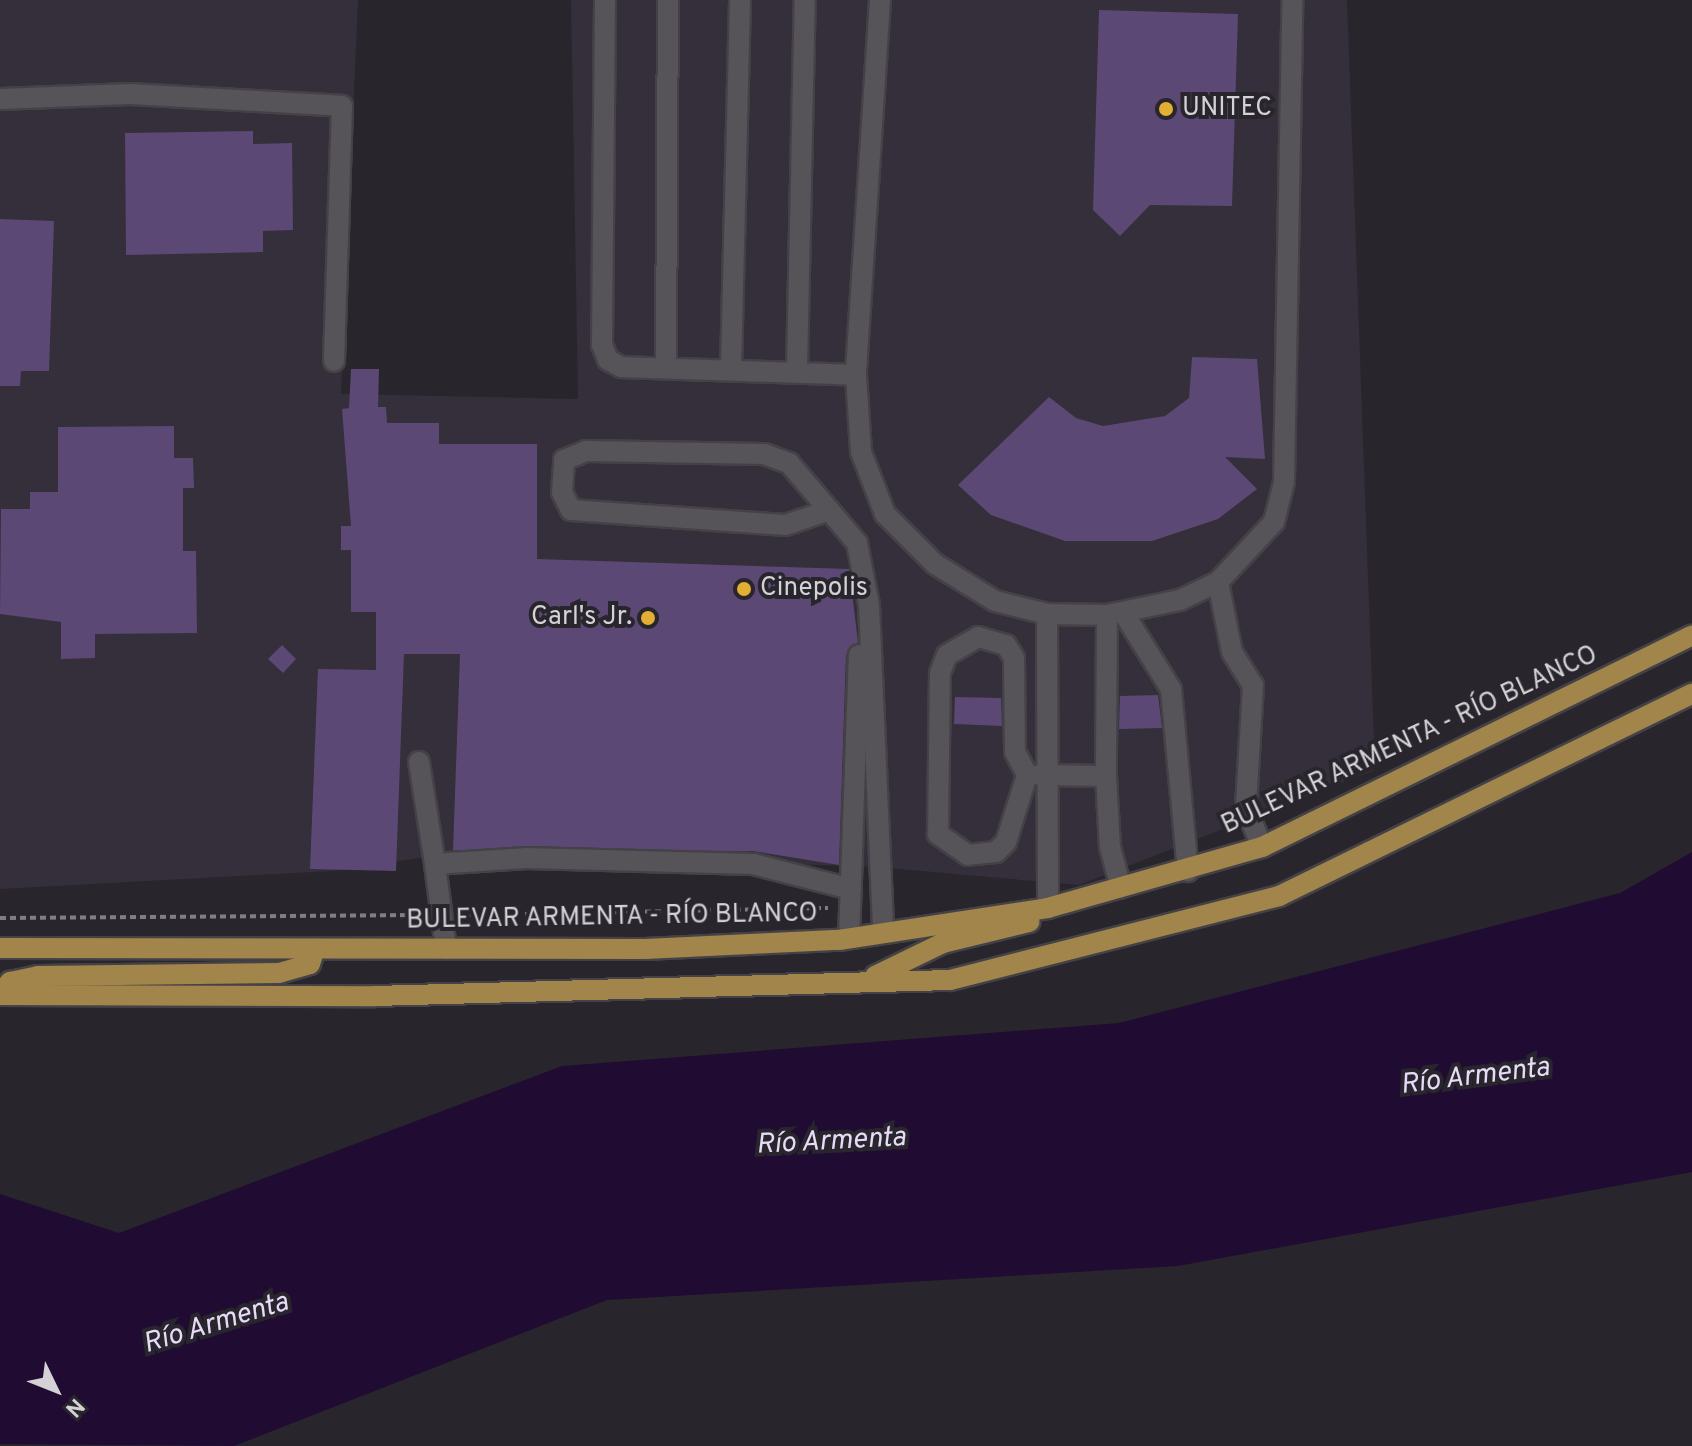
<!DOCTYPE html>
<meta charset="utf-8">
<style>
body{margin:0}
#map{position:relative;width:1692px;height:1446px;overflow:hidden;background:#28262c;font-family:Overpass,sans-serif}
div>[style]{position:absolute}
.built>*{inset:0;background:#342f3a}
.water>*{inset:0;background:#200c33}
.building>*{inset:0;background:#5c4874}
.path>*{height:4px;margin-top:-2px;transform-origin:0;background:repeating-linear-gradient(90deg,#817f84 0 6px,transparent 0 10px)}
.roads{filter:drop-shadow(2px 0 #444246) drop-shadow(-2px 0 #444246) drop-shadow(0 2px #444246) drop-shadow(0 -2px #444246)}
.minor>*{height:20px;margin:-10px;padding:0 10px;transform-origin:10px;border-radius:10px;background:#565359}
.major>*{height:20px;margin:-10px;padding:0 10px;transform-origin:10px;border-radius:10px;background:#a1854a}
.dots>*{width:22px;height:22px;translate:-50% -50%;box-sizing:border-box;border:4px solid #28262c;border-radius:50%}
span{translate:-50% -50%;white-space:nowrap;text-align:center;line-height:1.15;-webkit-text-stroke:8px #28262c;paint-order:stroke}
.poi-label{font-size:26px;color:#d4d2d6}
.left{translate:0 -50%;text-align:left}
.right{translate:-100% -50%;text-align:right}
.street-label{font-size:26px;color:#d4d2d6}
.water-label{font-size:28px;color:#e8dbf9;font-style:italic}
.north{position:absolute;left:16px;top:1350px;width:80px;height:80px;-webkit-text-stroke:6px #28262c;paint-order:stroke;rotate:133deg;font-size:22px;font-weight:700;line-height:32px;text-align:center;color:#d4d2d6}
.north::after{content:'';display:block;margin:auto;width:28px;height:36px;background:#d4d2d6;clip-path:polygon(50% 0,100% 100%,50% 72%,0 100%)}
</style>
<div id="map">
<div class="built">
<div style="clip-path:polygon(0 0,358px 0,341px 394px,578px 399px,571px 0,1347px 0,1375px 770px,1079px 885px,877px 867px,453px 853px,331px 871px,0 889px)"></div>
</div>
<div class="water">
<div style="clip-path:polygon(1692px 852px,1692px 1172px,1178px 1266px,607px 1300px,234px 1446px,0 1444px,0 1194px,119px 1233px,562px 1066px,1119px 1023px,1620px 893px)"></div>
</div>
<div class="building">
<div style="clip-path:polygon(1099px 10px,1238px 14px,1232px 206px,1150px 205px,1120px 236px,1093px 210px)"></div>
<div style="clip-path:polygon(253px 131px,253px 144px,292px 143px,293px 230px,263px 231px,263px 252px,126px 255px,125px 133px)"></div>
<div style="clip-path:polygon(0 219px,54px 221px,49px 371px,21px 371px,20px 386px,0 386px)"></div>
<div style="clip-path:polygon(1192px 357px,1257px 359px,1265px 459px,1225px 457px,1257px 489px,1218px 519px,1152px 541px,1065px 541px,991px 515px,958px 485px,1049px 397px,1076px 418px,1103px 426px,1165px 416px,1189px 398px)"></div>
<div style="clip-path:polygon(351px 369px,379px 369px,378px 407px,386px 407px,387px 423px,439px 423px,439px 444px,537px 444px,537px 559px,849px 569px,858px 642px,846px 655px,839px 865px,753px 851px,453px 850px,460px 654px,404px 654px,396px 871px,310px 869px,318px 669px,376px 670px,376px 612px,351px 612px,351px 550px,341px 550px,341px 526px,351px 526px,342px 409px,349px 408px)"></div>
<div style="clip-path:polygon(174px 426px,174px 458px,193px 458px,194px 488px,183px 488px,183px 551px,196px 551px,197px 633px,95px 634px,95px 658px,61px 659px,61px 622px,0 614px,1px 509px,30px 509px,30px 492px,58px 492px,58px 427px)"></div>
<div style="clip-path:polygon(282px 645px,296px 659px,283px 673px,268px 659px)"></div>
<div style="clip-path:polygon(1158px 695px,1162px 728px,1119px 729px,1120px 696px)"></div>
<div style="clip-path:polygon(955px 697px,1001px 698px,1002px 726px,954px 724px)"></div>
</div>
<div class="path">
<div style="left:465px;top:915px;width:363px;rotate:-1.1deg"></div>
<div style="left:0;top:918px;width:420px;rotate:-0.4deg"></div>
</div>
<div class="roads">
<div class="minor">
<div style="left:605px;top:0;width:345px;rotate:90.5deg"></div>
<div style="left:602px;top:345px;width:16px;rotate:68deg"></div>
<div style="left:608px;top:360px;width:15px;rotate:28deg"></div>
<div style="left:621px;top:367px;width:235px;rotate:1.9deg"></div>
<div style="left:880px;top:0;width:376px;rotate:93.7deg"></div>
<div style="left:856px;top:375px;width:77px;rotate:86.3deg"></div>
<div style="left:861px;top:452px;width:66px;rotate:68.8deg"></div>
<div style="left:885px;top:514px;width:71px;rotate:45deg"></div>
<div style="left:935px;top:564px;width:70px;rotate:31.7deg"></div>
<div style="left:995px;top:601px;width:54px;rotate:14deg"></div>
<div style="left:1047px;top:614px;width:60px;rotate:1deg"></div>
<div style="left:1107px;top:615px;width:75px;rotate:-11.6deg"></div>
<div style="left:1180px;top:600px;width:42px;rotate:-25.3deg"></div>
<div style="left:1218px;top:582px;width:82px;rotate:-47deg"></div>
<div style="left:1274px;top:522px;width:41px;rotate:-76deg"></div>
<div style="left:1284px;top:482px;width:482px;rotate:-89deg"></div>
<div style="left:0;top:99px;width:130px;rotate:-2.2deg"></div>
<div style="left:130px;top:94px;width:212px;rotate:3.2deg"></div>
<div style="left:342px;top:106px;width:255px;rotate:91.8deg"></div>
<div style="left:666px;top:366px;width:366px;rotate:-89.7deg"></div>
<div style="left:731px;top:368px;width:368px;rotate:-88.6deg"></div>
<div style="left:797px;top:370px;width:370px;rotate:-88.8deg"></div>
<div style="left:827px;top:511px;width:44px;rotate:161.6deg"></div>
<div style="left:785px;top:525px;width:215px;rotate:-176deg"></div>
<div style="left:571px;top:510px;width:20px;rotate:-117deg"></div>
<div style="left:562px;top:492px;width:32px;rotate:-86deg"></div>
<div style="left:564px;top:460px;width:24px;rotate:-22deg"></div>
<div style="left:586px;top:451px;width:178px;rotate:1deg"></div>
<div style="left:764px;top:454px;width:27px;rotate:20deg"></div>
<div style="left:789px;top:463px;width:105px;rotate:49.6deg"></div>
<div style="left:857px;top:543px;width:63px;rotate:79deg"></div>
<div style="left:869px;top:605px;width:326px;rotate:87.5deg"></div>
<div style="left:1218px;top:582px;width:71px;rotate:78.7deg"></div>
<div style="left:1232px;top:652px;width:39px;rotate:58deg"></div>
<div style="left:1253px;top:685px;width:123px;rotate:93.3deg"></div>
<div style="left:1246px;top:808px;width:42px;rotate:67.7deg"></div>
<div style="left:1123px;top:612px;width:91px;rotate:58.1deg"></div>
<div style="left:1171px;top:689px;width:183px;rotate:84.7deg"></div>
<div style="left:1047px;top:614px;width:294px;rotate:89.8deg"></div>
<div style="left:1107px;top:615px;width:161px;rotate:90.4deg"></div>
<div style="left:1106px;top:776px;width:71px;rotate:86.8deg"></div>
<div style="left:1110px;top:847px;width:42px;rotate:75deg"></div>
<div style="left:978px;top:637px;width:29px;rotate:16deg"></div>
<div style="left:1006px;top:645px;width:15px;rotate:58deg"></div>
<div style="left:1014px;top:658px;width:94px;rotate:89.4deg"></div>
<div style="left:1015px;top:752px;width:26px;rotate:62deg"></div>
<div style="left:1027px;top:775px;width:70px;rotate:107.4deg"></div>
<div style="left:1006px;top:842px;width:14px;rotate:135deg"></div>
<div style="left:996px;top:852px;width:28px;rotate:174deg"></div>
<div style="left:968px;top:855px;width:37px;rotate:-145deg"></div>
<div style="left:938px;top:834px;width:161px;rotate:-89.3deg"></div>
<div style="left:940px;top:673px;width:19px;rotate:-69deg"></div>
<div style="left:947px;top:655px;width:36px;rotate:-30deg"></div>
<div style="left:419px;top:762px;width:103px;rotate:81.1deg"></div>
<div style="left:1039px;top:775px;width:67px;rotate:0.9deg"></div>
<div style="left:849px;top:938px;width:283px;rotate:-88deg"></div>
<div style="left:446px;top:949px;width:86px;rotate:-97.4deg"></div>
<div style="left:435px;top:864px;width:92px;rotate:-3.7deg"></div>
<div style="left:527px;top:858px;width:226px;rotate:1.5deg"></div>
<div style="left:753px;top:864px;width:101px;rotate:14.3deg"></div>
</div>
<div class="major">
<div style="left:0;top:948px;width:645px;rotate:0.09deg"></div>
<div style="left:645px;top:949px;width:194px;rotate:-2.7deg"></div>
<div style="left:839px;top:940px;width:211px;rotate:-8.7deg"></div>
<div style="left:1048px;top:908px;width:223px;rotate:-15.9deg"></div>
<div style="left:1262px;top:847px;width:479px;rotate:-26.2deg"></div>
<div style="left:875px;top:976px;width:76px;rotate:-25.9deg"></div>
<div style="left:943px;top:943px;width:89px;rotate:-13.7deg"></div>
<div style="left:0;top:994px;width:16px;rotate:-50deg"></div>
<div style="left:10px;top:982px;width:29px;rotate:-12deg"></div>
<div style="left:38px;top:976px;width:241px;rotate:-0.7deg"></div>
<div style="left:279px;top:973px;width:32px;rotate:-16deg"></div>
<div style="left:310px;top:964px;width:16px;rotate:-72deg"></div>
<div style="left:0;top:995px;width:374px;rotate:0.2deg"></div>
<div style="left:374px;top:996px;width:576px;rotate:-1.59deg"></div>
<div style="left:950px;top:980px;width:340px;rotate:-14.3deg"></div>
<div style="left:1279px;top:896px;width:460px;rotate:-26.1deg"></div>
</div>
</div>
<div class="dots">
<div style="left:1166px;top:109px;background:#e2af34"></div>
<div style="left:744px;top:589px;background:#e2af34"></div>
<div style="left:648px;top:618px;background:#e2af34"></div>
</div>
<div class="poi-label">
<span class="left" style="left:1182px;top:109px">UNITEC</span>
<span class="left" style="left:760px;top:589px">Cinepolis</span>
<span class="right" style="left:632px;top:618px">Carl's Jr.</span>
</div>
<div class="street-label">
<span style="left:1410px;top:741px;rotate:-25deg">BULEVAR ARMENTA - RÍO BLANCO</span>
<span style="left:612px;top:918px;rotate:-1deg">BULEVAR ARMENTA - RÍO BLANCO</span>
</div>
<div class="water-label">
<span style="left:1475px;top:1077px;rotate:-7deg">Río Armenta</span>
<span style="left:831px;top:1142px;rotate:-3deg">Río Armenta</span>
<span style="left:216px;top:1324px;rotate:-17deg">Río Armenta</span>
</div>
<div class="north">N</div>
</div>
